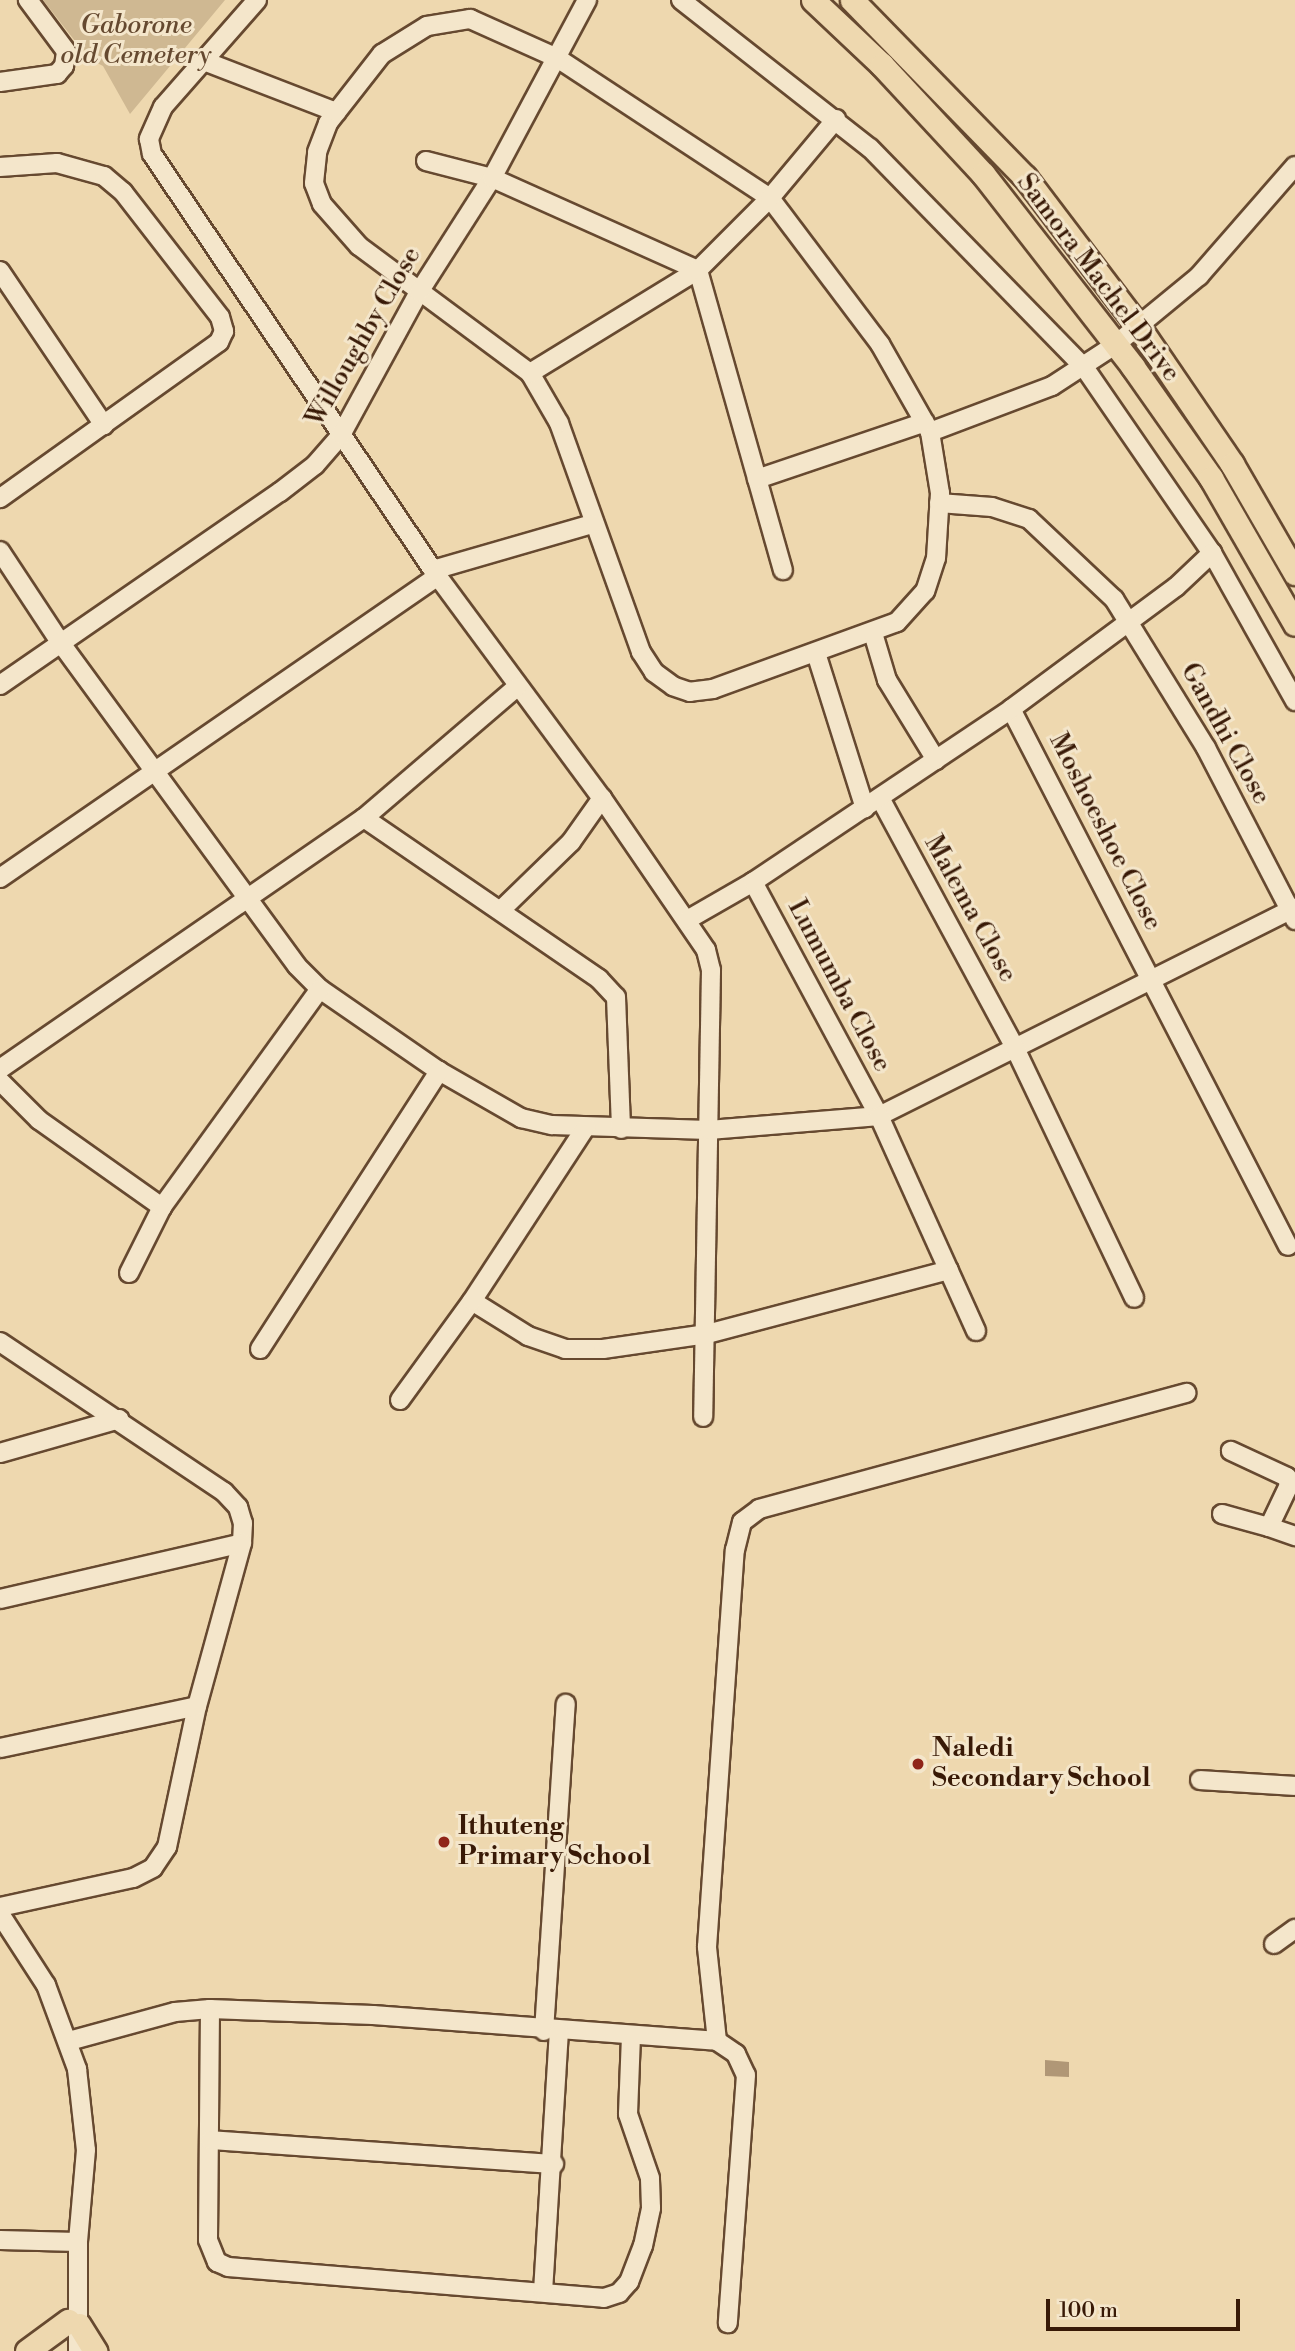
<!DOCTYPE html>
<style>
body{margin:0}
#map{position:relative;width:1295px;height:2351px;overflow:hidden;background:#eed8af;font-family:"Libre Bodoni",serif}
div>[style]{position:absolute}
.green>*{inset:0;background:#cfb892}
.water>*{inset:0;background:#b09776}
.roads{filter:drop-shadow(2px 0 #664930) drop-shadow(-2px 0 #664930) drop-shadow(0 2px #664930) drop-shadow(0 -2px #664930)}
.minor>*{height:18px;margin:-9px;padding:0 9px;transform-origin:9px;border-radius:9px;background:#f4e6cb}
.major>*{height:23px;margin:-11.5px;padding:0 11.5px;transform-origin:11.5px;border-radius:11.5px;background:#eed8af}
.dots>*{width:19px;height:19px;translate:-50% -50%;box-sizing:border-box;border:4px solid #f4e6cb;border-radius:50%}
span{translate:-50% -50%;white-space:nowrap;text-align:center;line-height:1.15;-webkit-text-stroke:6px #f4e6cb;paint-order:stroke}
.park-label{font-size:26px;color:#654930;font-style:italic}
.street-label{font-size:26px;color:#381906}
.poi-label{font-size:26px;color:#381906;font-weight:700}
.left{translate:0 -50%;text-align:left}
.scale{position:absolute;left:1046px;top:2299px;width:194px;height:32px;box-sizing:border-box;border:4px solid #381906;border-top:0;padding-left:9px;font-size:21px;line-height:24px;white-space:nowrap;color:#381906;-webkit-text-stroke:5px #f4e6cb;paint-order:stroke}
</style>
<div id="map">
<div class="green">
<div style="clip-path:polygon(43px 0,225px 0,130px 114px,103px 66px,89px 59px)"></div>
</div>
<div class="water">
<div style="clip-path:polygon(1045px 2060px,1069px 2062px,1069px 2077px,1045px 2076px)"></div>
</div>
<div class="roads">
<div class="minor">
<div style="left:257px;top:0;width:142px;rotate:131.3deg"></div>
<div style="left:163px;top:107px;width:35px;rotate:114deg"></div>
<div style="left:149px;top:139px;width:15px;rotate:79deg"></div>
<div style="left:152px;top:154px;width:502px;rotate:55.96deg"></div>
<div style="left:433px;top:570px;width:284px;rotate:53.5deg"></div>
<div style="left:602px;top:798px;width:184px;rotate:55.6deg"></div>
<div style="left:706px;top:950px;width:21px;rotate:76deg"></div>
<div style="left:711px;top:970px;width:447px;rotate:91deg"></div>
<div style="left:681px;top:0;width:240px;rotate:38.1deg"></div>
<div style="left:870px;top:148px;width:306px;rotate:45.7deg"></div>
<div style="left:1084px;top:367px;width:226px;rotate:55.5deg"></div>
<div style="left:1212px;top:553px;width:170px;rotate:60.7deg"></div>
<div style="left:470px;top:19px;width:95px;rotate:24.1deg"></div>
<div style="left:557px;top:58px;width:255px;rotate:33.3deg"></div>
<div style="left:770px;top:198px;width:183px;rotate:53deg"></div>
<div style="left:880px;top:344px;width:101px;rotate:60.4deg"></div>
<div style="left:930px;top:432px;width:62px;rotate:80.7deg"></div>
<div style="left:940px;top:493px;width:65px;rotate:93.5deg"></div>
<div style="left:936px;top:558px;width:35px;rotate:108deg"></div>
<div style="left:925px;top:591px;width:42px;rotate:132.1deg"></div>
<div style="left:897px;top:622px;width:196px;rotate:160deg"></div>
<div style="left:713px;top:689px;width:23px;rotate:173deg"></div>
<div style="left:690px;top:692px;width:18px;rotate:-161deg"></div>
<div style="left:673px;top:686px;width:24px;rotate:-144deg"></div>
<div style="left:654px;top:672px;width:24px;rotate:-123deg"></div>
<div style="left:641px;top:652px;width:243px;rotate:-109.7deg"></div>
<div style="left:559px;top:423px;width:58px;rotate:-120.1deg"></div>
<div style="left:530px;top:373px;width:213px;rotate:-143.4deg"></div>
<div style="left:359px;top:246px;width:56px;rotate:-131.4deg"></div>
<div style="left:322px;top:204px;width:22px;rotate:-111deg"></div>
<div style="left:314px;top:183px;width:31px;rotate:-84deg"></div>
<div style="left:317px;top:152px;width:31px;rotate:-69deg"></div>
<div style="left:328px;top:123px;width:88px;rotate:-52deg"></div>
<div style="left:382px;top:54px;width:53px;rotate:-31.9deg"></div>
<div style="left:427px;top:26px;width:44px;rotate:-9.2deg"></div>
<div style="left:204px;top:61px;width:142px;rotate:21.1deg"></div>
<div style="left:0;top:82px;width:58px;rotate:-8deg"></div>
<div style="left:57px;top:74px;width:11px;rotate:-49deg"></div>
<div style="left:64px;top:66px;width:15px;rotate:-82deg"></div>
<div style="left:66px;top:51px;width:64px;rotate:-126.7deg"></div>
<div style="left:426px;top:161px;width:68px;rotate:14.4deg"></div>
<div style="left:492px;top:178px;width:226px;rotate:24.1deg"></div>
<div style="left:698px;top:270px;width:312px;rotate:74.2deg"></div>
<div style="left:0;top:167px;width:57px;rotate:-4deg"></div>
<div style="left:57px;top:163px;width:49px;rotate:15.5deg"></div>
<div style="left:104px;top:176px;width:25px;rotate:40deg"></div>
<div style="left:123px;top:192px;width:158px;rotate:52.2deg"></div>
<div style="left:220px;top:317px;width:15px;rotate:74deg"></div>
<div style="left:224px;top:331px;width:12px;rotate:114deg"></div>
<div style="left:219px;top:342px;width:269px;rotate:144.5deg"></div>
<div style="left:0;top:271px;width:186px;rotate:56deg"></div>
<div style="left:530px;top:373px;width:197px;rotate:-31.5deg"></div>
<div style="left:698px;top:270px;width:102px;rotate:-45deg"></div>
<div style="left:770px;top:198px;width:103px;rotate:-50.1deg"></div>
<div style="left:930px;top:432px;width:130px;rotate:-20.7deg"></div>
<div style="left:1052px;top:386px;width:75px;rotate:-33.1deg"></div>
<div style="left:1115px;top:345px;width:109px;rotate:-39.4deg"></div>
<div style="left:1199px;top:276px;width:146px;rotate:-48.9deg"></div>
<div style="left:757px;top:479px;width:177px;rotate:-18.7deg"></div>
<div style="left:939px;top:503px;width:53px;rotate:4.3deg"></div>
<div style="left:992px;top:507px;width:39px;rotate:18deg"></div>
<div style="left:1029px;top:519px;width:117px;rotate:43.3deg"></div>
<div style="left:1114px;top:599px;width:175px;rotate:58.3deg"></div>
<div style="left:1206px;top:748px;width:194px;rotate:62.6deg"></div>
<div style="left:0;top:551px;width:109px;rotate:56.6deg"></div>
<div style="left:60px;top:642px;width:401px;rotate:53.8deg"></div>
<div style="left:297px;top:966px;width:33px;rotate:45deg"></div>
<div style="left:320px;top:989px;width:145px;rotate:34.6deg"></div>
<div style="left:439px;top:1071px;width:95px;rotate:29.8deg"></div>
<div style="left:521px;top:1118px;width:32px;rotate:13deg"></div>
<div style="left:552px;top:1125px;width:157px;rotate:1.8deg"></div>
<div style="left:709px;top:1130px;width:171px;rotate:-4.7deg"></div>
<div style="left:879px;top:1116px;width:465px;rotate:-26.6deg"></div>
<div style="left:433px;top:570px;width:166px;rotate:-16.1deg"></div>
<div style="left:873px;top:633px;width:49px;rotate:73.4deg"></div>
<div style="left:887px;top:680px;width:94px;rotate:58.5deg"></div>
<div style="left:816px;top:653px;width:163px;rotate:72.5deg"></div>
<div style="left:0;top:685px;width:340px;rotate:-34.6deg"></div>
<div style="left:280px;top:492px;width:44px;rotate:-37.6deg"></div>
<div style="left:315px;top:465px;width:40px;rotate:-49deg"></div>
<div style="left:341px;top:435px;width:163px;rotate:-61.4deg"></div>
<div style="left:419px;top:292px;width:135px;rotate:-57.4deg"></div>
<div style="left:492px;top:178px;width:202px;rotate:-61.9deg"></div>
<div style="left:1011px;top:709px;width:604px;rotate:62.71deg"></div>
<div style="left:880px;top:798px;width:282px;rotate:61.6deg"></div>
<div style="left:1014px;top:1046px;width:279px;rotate:64.5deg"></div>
<div style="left:364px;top:818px;width:285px;rotate:34.4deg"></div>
<div style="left:599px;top:979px;width:25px;rotate:47deg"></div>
<div style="left:616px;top:997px;width:132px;rotate:87.8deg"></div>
<div style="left:0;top:878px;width:532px;rotate:-34.59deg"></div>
<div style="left:753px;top:882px;width:266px;rotate:61.7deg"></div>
<div style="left:879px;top:1116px;width:236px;rotate:65.7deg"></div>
<div style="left:501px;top:910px;width:98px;rotate:-44.2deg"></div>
<div style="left:571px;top:842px;width:54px;rotate:-54.8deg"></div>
<div style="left:687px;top:920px;width:76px;rotate:-29.9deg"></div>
<div style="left:753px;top:882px;width:311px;rotate:-33.8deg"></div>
<div style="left:1011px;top:709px;width:205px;rotate:-36.5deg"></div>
<div style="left:1176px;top:587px;width:50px;rotate:-43.4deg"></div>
<div style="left:0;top:1069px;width:442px;rotate:-34.6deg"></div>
<div style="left:364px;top:818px;width:201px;rotate:-40.6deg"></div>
<div style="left:0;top:1081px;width:55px;rotate:45deg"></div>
<div style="left:39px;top:1120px;width:151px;rotate:35.3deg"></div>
<div style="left:129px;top:1273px;width:74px;rotate:-63.4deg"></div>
<div style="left:162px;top:1207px;width:269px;rotate:-54.1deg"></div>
<div style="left:472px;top:1301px;width:66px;rotate:32deg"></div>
<div style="left:528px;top:1336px;width:39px;rotate:19deg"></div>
<div style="left:565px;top:1349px;width:38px"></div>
<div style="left:603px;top:1349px;width:105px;rotate:-8.2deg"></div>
<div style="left:707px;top:1334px;width:250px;rotate:-14.8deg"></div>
<div style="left:0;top:1342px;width:270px;rotate:33.8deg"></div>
<div style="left:224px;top:1492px;width:21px;rotate:47deg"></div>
<div style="left:238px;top:1507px;width:17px;rotate:73deg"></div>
<div style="left:243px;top:1523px;width:20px;rotate:93deg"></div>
<div style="left:242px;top:1543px;width:169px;rotate:105.4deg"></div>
<div style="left:197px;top:1706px;width:144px;rotate:102deg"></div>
<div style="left:167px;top:1847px;width:25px;rotate:124deg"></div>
<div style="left:153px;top:1868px;width:22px;rotate:153deg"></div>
<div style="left:133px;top:1878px;width:136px;rotate:167.7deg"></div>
<div style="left:260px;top:1349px;width:331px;rotate:-57.2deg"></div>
<div style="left:400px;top:1400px;width:122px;rotate:-54deg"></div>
<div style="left:472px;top:1301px;width:208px;rotate:-56.8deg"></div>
<div style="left:0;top:1453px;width:124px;rotate:-15.9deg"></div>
<div style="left:1222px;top:1514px;width:49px;rotate:15.5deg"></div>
<div style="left:1269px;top:1527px;width:47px;rotate:-64.5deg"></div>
<div style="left:1289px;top:1485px;width:8px;rotate:-104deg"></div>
<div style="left:1287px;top:1477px;width:62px;rotate:-155.1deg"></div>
<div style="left:1269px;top:1527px;width:28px;rotate:19deg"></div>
<div style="left:0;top:1599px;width:248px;rotate:-13deg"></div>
<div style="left:0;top:1748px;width:201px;rotate:-12deg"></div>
<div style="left:1200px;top:1780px;width:95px;rotate:3.6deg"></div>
<div style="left:0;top:1914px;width:85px;rotate:57.1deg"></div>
<div style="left:46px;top:1985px;width:90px;rotate:69.7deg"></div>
<div style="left:77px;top:2069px;width:81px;rotate:83.7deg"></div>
<div style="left:86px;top:2150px;width:92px;rotate:95deg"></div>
<div style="left:78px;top:2242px;width:109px;rotate:90deg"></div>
<div style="left:1274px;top:1944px;width:26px;rotate:-36deg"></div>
<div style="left:210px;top:2009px;width:231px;rotate:90.5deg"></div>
<div style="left:208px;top:2240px;width:24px;rotate:68deg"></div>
<div style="left:217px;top:2262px;width:12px;rotate:24deg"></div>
<div style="left:228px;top:2267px;width:377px;rotate:4.7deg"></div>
<div style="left:604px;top:2298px;width:16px;rotate:-18deg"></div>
<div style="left:619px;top:2293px;width:15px;rotate:-48deg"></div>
<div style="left:629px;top:2282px;width:39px;rotate:-69deg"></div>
<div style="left:643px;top:2246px;width:39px;rotate:-78deg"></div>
<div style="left:651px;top:2208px;width:30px;rotate:-92deg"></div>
<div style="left:650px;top:2178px;width:68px;rotate:-109deg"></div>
<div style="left:628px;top:2114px;width:79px;rotate:-87.8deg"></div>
<div style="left:544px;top:2031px;width:328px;rotate:-86.2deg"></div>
<div style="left:69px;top:2041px;width:110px;rotate:-15.3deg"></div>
<div style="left:175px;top:2012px;width:35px;rotate:-5deg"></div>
<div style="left:210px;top:2009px;width:163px;rotate:2.1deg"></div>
<div style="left:373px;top:2015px;width:345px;rotate:4.3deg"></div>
<div style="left:717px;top:2041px;width:23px;rotate:34deg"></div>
<div style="left:736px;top:2054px;width:23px;rotate:65deg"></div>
<div style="left:746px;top:2075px;width:249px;rotate:94.2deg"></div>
<div style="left:717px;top:2041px;width:95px;rotate:-96.1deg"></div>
<div style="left:707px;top:1947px;width:398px;rotate:-86deg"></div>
<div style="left:735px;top:1550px;width:29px;rotate:-76deg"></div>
<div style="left:742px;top:1522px;width:21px;rotate:-37deg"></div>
<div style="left:759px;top:1509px;width:443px;rotate:-15.2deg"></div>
<div style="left:210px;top:2140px;width:345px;rotate:4deg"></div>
<div style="left:0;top:2240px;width:78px;rotate:1.5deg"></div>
<div style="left:543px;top:2292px;width:260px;rotate:-86.5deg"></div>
</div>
<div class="major">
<div style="left:813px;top:0;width:95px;rotate:43.3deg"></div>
<div style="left:882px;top:65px;width:149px;rotate:47.2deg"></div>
<div style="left:983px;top:174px;width:244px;rotate:52.1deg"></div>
<div style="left:1133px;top:367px;width:136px;rotate:54.9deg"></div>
<div style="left:1211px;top:478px;width:168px;rotate:60.1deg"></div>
<div style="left:852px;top:0;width:248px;rotate:45.7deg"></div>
<div style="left:1025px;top:177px;width:187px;rotate:52.8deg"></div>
<div style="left:1138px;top:326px;width:167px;rotate:55.7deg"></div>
<div style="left:1232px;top:464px;width:126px;rotate:60deg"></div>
<div style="left:79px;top:2325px;width:31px;rotate:58deg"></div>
<div style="left:27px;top:2351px;width:51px;rotate:-36.2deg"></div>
</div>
</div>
<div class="dots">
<div style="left:918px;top:1764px;background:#8f2418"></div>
<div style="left:444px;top:1842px;background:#8f2418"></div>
</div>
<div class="park-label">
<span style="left:136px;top:41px">Gaborone<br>old Cemetery</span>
</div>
<div class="street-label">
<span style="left:1098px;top:278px;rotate:53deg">Samora Machel Drive</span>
<span style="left:364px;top:337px;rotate:-60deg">Willoughby Close</span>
<span style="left:1225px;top:734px;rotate:61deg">Gandhi Close</span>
<span style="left:1105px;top:832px;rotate:63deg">Moshoeshoe Close</span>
<span style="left:970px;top:909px;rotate:61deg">Malema Close</span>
<span style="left:839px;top:986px;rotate:62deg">Lumumba Close</span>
</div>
<div class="poi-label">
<span class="left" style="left:932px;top:1764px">Naledi<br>Secondary School</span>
<span class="left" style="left:458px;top:1842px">Ithuteng<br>Primary School</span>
</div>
<div class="scale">100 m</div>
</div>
